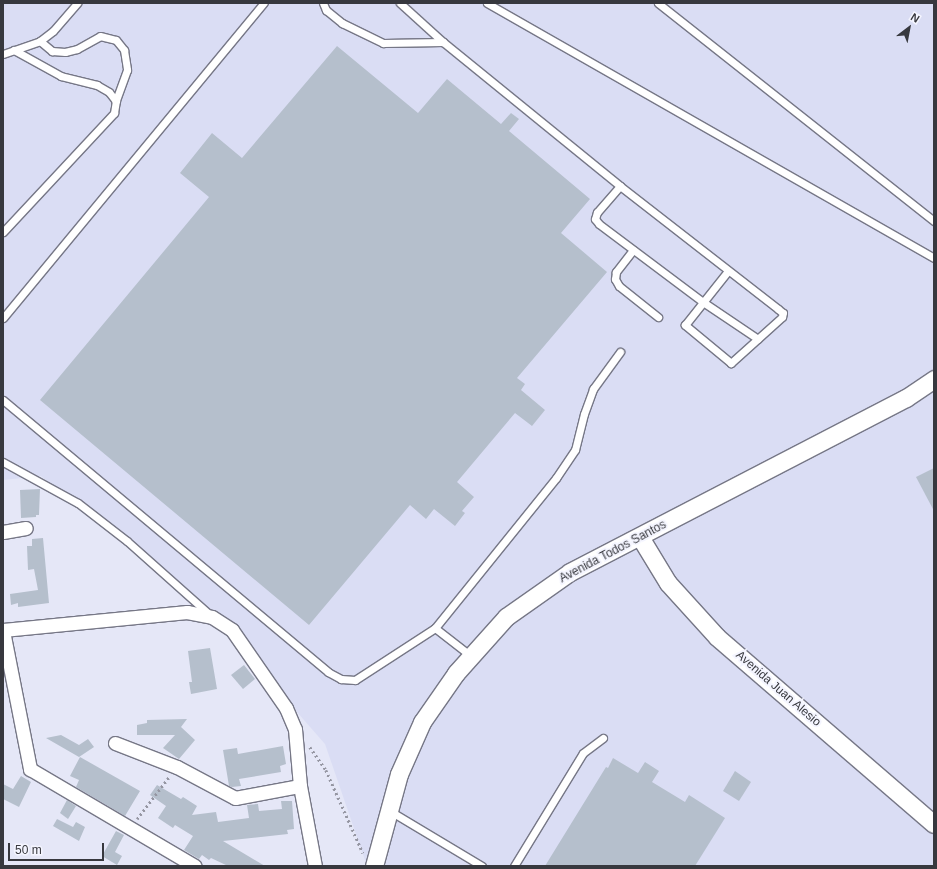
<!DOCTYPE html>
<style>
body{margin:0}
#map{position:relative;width:937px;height:869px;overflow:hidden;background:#e5e7f7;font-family:Helvetica,sans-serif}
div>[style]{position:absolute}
.built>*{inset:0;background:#daddf4}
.building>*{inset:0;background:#b5bfcc}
.path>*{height:2.5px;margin-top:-1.25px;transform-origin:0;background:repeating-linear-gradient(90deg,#9596a2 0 2px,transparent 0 5px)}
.roads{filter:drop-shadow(1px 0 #767786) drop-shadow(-1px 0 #767786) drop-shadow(0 1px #767786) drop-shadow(0 -1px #767786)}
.service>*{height:7px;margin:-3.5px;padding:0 3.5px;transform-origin:3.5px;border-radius:3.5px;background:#fff}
.minor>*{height:13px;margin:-6.5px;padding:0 6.5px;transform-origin:6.5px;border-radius:6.5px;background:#fff}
.tertiary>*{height:17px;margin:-8.5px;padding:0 8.5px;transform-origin:8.5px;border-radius:8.5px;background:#fff}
span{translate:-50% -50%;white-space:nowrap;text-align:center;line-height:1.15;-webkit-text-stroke:4px #f4f5ff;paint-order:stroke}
.street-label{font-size:12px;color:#37383e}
.frame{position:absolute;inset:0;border:4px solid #37383e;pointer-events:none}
.north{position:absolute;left:889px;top:8px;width:40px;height:40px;-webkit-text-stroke:3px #f4f5ff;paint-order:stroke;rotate:32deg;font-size:11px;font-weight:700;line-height:16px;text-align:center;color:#37383e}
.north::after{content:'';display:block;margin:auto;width:14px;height:18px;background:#37383e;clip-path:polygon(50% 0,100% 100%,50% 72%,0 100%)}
.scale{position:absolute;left:8px;top:843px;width:96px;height:18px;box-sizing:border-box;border:2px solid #37383e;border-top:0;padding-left:5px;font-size:12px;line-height:14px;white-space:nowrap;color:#37383e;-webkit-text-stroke:3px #f4f5ff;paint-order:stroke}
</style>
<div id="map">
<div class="built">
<div style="clip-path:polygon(3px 3px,934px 3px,934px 866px,367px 866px,325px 744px,218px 622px,41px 476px,3px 480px)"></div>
</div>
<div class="building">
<div style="clip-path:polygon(337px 46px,418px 113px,447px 79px,501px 124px,511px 113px,519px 119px,509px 131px,590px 199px,561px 233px,607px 272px,517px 378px,525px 384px,521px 390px,545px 410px,532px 426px,515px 413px,457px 482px,474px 497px,462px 511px,465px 513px,455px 526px,434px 509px,426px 519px,410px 505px,309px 625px,40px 400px,209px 197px,180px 173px,212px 133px,242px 158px)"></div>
<div style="clip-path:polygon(934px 468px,934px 511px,916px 477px)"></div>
<div style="clip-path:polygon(40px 489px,39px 515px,36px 515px,36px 517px,21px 518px,20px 490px)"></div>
<div style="clip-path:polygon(43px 538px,49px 603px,18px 607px,18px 603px,11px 605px,10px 594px,38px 590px,34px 569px,28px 570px,27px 546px,32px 546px,32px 539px)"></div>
<div style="clip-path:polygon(210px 648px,217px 689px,191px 694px,189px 682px,192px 682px,188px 651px)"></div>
<div style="clip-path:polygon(244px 665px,255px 679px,243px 689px,231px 675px)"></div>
<div style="clip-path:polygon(187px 719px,181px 727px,195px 740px,179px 759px,163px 748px,175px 735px,137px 735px,137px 725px,147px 723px,147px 720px)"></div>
<div style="clip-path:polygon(61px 735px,79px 745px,88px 739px,94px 747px,79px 757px,46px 738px)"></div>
<div style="clip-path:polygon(283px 746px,286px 764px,280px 766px,281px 772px,239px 779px,241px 786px,232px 787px,229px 786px,223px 750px,237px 748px,238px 754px)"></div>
<div style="clip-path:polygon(80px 757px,140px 791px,125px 816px,76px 787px,79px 780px,70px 776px)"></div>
<div style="clip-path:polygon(613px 758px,638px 773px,645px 762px,659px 771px,652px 782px,685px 802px,689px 795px,725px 818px,695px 866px,545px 866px,606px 767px,608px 768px)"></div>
<div style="clip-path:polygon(735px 771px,751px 782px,739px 801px,723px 791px)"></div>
<div style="clip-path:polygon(21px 776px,31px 782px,19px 807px,3px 799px,3px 784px,13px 789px)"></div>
<div style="clip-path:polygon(157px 785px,181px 799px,183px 797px,197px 806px,192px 815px,216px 812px,218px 822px,249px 818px,247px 805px,258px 804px,259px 811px,282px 809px,281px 801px,292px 801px,294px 829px,287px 830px,288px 834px,223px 841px,265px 866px,228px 866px,211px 858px,209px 860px,202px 855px,199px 859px,184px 850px,193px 836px,175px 825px,173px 828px,158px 818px,166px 806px,150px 795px)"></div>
<div style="clip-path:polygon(67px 800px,76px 806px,68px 819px,60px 813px)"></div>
<div style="clip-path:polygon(57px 819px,73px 827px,76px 822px,85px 827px,79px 841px,53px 826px)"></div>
<div style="clip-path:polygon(116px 831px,124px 835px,115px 852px,122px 856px,117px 865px,102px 856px)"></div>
</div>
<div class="path">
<div style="left:310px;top:747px;width:28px;rotate:55deg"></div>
<div style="left:326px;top:770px;width:91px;rotate:66deg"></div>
<div style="left:137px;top:819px;width:53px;rotate:-52.7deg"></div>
</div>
<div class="roads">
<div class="service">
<div style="left:323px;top:3px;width:8px;rotate:67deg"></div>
<div style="left:326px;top:10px;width:21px;rotate:39deg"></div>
<div style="left:342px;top:23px;width:46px;rotate:26deg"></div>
<div style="left:383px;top:43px;width:60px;rotate:-1deg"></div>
<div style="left:443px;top:42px;width:228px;rotate:39.1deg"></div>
<div style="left:620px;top:186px;width:200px;rotate:37.9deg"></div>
<div style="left:778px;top:309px;width:6px;rotate:39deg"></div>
<div style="left:783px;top:313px;width:4px;rotate:104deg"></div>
<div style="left:782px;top:317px;width:69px;rotate:138deg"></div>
<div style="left:731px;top:363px;width:60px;rotate:-140.4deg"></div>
<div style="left:685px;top:325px;width:69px;rotate:-51.5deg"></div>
<div style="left:400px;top:3px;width:58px;rotate:42.2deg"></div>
<div style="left:487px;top:3px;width:515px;rotate:29.7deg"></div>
<div style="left:658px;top:3px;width:352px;rotate:38.3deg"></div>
<div style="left:40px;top:41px;width:16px;rotate:40deg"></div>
<div style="left:52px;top:51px;width:13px;rotate:4deg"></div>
<div style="left:65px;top:52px;width:12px;rotate:-14deg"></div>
<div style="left:77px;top:49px;width:26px;rotate:-29deg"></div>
<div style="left:100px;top:36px;width:16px;rotate:14deg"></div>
<div style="left:116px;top:40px;width:13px;rotate:51deg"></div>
<div style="left:124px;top:50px;width:20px;rotate:81deg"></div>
<div style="left:127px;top:70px;width:33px;rotate:110deg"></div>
<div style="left:3px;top:54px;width:39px;rotate:-19deg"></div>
<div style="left:40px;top:41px;width:16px;rotate:-38deg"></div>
<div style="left:53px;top:31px;width:37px;rotate:-49deg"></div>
<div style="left:620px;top:186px;width:35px;rotate:131deg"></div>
<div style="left:597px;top:212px;width:7px;rotate:106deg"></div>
<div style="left:595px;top:219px;width:6px;rotate:51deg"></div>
<div style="left:599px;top:224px;width:130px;rotate:36.9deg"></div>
<div style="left:703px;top:302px;width:66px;rotate:33.9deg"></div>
<div style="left:3px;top:232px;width:163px;rotate:-47deg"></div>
<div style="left:114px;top:113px;width:12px;rotate:-81deg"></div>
<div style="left:116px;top:101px;width:11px;rotate:-128deg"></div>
<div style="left:109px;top:92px;width:14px;rotate:-150deg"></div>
<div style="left:97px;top:85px;width:37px;rotate:-166deg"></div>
<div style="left:61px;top:76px;width:54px;rotate:-151deg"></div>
<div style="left:633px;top:250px;width:28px;rotate:128deg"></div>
<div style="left:616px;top:272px;width:7px;rotate:98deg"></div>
<div style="left:615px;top:279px;width:8px;rotate:60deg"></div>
<div style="left:619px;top:286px;width:50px;rotate:38.5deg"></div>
<div style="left:3px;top:318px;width:409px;rotate:-50.4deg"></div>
<div style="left:3px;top:400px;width:424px;rotate:39.9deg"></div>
<div style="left:328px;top:672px;width:15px;rotate:28deg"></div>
<div style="left:341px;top:679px;width:14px;rotate:4deg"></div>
<div style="left:355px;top:680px;width:95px;rotate:-33deg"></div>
<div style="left:435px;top:628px;width:193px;rotate:-51.1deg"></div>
<div style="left:556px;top:478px;width:34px;rotate:-56deg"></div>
<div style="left:575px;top:450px;width:37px;rotate:-76deg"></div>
<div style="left:584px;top:414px;width:27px;rotate:-70deg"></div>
<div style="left:593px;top:389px;width:46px;rotate:-53.9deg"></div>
<div style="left:3px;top:462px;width:85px;rotate:28.7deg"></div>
<div style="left:78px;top:503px;width:62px;rotate:37.8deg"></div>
<div style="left:127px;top:541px;width:110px;rotate:41.7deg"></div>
<div style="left:435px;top:628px;width:46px;rotate:37.9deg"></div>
<div style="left:390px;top:811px;width:107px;rotate:30.9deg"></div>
<div style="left:514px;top:866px;width:132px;rotate:-58.6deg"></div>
<div style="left:583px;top:753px;width:25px;rotate:-37deg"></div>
</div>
<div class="minor">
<div style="left:3px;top:532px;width:23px;rotate:-10deg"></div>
<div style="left:3px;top:630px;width:185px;rotate:-5.6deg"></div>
<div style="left:187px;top:612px;width:25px;rotate:11deg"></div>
<div style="left:212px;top:617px;width:24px;rotate:33deg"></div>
<div style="left:232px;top:630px;width:95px;rotate:55.3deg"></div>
<div style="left:286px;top:708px;width:23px;rotate:67deg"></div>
<div style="left:295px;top:729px;width:57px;rotate:85deg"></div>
<div style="left:300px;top:786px;width:81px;rotate:79.4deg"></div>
<div style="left:3px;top:631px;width:141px;rotate:78.9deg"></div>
<div style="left:30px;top:769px;width:191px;rotate:30.5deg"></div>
<div style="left:115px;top:743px;width:66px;rotate:21.2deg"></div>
<div style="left:177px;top:767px;width:66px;rotate:28.1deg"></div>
<div style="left:235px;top:798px;width:66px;rotate:-10.5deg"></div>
</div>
<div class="tertiary">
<div style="left:640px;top:537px;width:54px;rotate:58.7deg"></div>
<div style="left:668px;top:583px;width:73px;rotate:47.8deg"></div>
<div style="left:717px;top:637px;width:286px;rotate:40.8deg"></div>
<div style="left:374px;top:866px;width:95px;rotate:-74.8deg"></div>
<div style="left:399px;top:774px;width:57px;rotate:-66.1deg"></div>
<div style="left:422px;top:722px;width:60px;rotate:-55.2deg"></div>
<div style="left:456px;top:673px;width:75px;rotate:-48.2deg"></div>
<div style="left:506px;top:617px;width:78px;rotate:-35.1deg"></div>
<div style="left:570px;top:572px;width:378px;rotate:-27.4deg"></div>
<div style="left:906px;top:398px;width:34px;rotate:-34deg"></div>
</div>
</div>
<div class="street-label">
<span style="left:613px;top:552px;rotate:-28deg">Avenida Todos Santos</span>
<span style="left:778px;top:689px;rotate:41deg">Avenida Juan Alesio</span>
</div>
<div class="frame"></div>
<div class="north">N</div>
<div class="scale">50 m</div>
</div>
